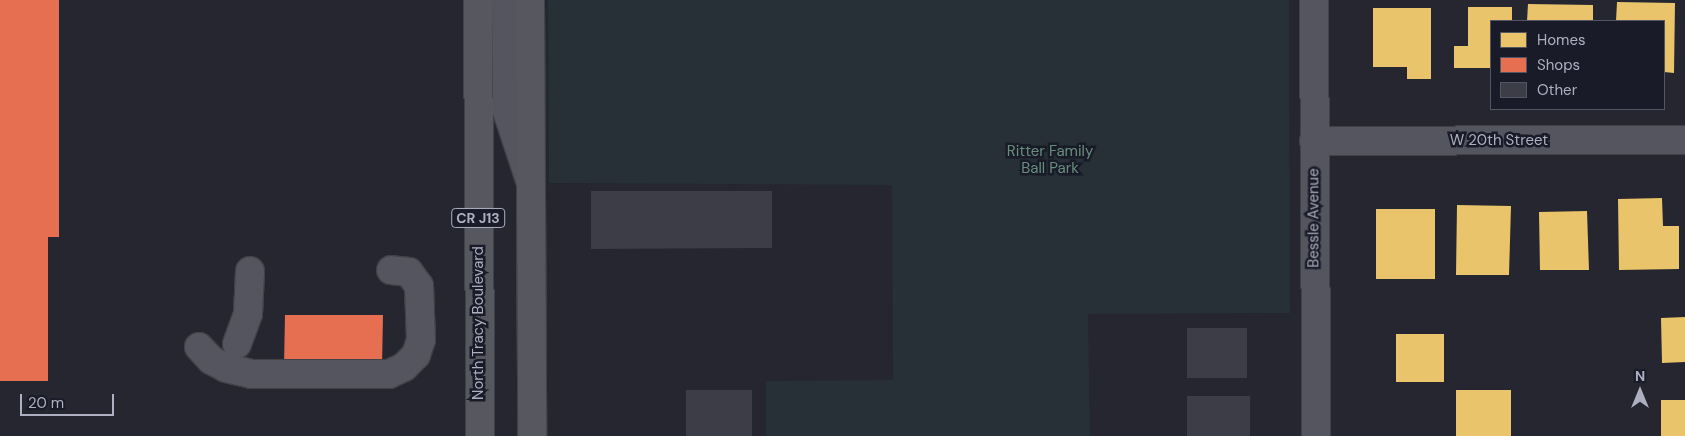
<!DOCTYPE html>
<style>
body{margin:0}
#map{position:relative;width:1685px;height:436px;overflow:hidden;background:#25262f;font-family:"DM Sans",sans-serif}
div>[style]{position:absolute}
.green>*{inset:0;background:#263036}
.homes>*{inset:0;background:#e9c46a}
.shops>*{inset:0;background:#e76f51}
.building>*{inset:0;background:#3c3d46}
.roads{filter:drop-shadow(1px 0 #414148) drop-shadow(-1px 0 #414148) drop-shadow(0 1px #414148) drop-shadow(0 -1px #414148)}
.minor>*{height:28px;margin:-14px;padding:0 14px;transform-origin:14px;border-radius:14px;background:#54555e}
.major>*{height:28px;margin:-14px;padding:0 14px;transform-origin:14px;border-radius:14px;background:#57575f}
span{translate:-50% -50%;white-space:nowrap;text-align:center;line-height:1.15;-webkit-text-stroke:5px #191b28;paint-order:stroke}
.shield-label span{padding:1px 4px;background:#191b28;border:1px solid;border-radius:4px;-webkit-text-stroke-width:0}
.shield-label{font-size:14px;color:#aeafc1;font-weight:700}
.street-label{font-size:15px;color:#aeafc1}
.park-label{font-size:15px;color:#688f7d}
.legend{position:absolute;left:1490px;top:20px;width:175px;height:90px;box-sizing:border-box;background:#191b28;border:1px solid #555665;margin:0;padding:6px 9px;list-style:none;font-size:15px;color:#aeafc1}
.legend li{display:flex;align-items:center;gap:10px;height:25px}
.legend b{width:25px;border:1px solid #555665}
.north{position:absolute;left:1615px;top:366px;width:50px;height:50px;-webkit-text-stroke:4px #191b28;paint-order:stroke;rotate:0deg;font-size:14px;font-weight:700;line-height:20px;text-align:center;color:#aeafc1}
.north::after{content:'';display:block;margin:auto;width:18px;height:22px;background:#aeafc1;clip-path:polygon(50% 0,100% 100%,50% 72%,0 100%)}
.scale{position:absolute;left:20px;top:394px;width:94px;height:22px;box-sizing:border-box;border:2px solid #aeafc1;border-top:0;padding-left:6px;font-size:15px;line-height:18px;white-space:nowrap;color:#aeafc1;-webkit-text-stroke:4px #191b28;paint-order:stroke}
</style>
<div id="map">
<div class="green">
<div style="clip-path:polygon(548px 0,1289px 0,1290px 313px,1088px 314px,1090px 436px,766px 436px,766px 381px,893px 380px,892px 185px,549px 183px)"></div>
</div>
<div class="homes">
<div style="clip-path:polygon(1617px 2px,1675px 3px,1674px 73px,1664px 72px,1664px 21px,1616px 21px)"></div>
<div style="clip-path:polygon(1528px 4px,1593px 5px,1593px 21px,1527px 21px)"></div>
<div style="clip-path:polygon(1468px 7px,1512px 7px,1512px 21px,1491px 21px,1491px 68px,1454px 68px,1454px 46px,1468px 46px)"></div>
<div style="clip-path:polygon(1373px 8px,1431px 8px,1431px 79px,1407px 79px,1407px 67px,1373px 67px)"></div>
<div style="clip-path:polygon(1662px 198px,1663px 226px,1679px 226px,1679px 269px,1619px 270px,1618px 199px)"></div>
<div style="clip-path:polygon(1457px 205px,1511px 206px,1509px 275px,1456px 275px)"></div>
<div style="clip-path:polygon(1376px 209px,1435px 209px,1435px 279px,1376px 279px)"></div>
<div style="clip-path:polygon(1587px 211px,1589px 270px,1540px 270px,1539px 212px)"></div>
<div style="clip-path:polygon(1685px 317px,1685px 362px,1662px 363px,1661px 318px)"></div>
<div style="clip-path:polygon(1396px 334px,1444px 334px,1444px 382px,1396px 382px)"></div>
<div style="clip-path:polygon(1456px 390px,1511px 390px,1511px 436px,1456px 436px)"></div>
<div style="clip-path:polygon(1661px 400px,1685px 400px,1685px 436px,1661px 436px)"></div>
</div>
<div class="shops">
<div style="clip-path:polygon(0 0,59px 0,59px 237px,48px 237px,48px 381px,0 381px)"></div>
<div style="clip-path:polygon(285px 315px,383px 315px,382px 366px,284px 366px)"></div>
</div>
<div class="building">
<div style="clip-path:polygon(591px 191px,772px 191px,772px 248px,591px 249px)"></div>
<div style="clip-path:polygon(1187px 328px,1247px 328px,1247px 378px,1187px 378px)"></div>
<div style="clip-path:polygon(686px 390px,752px 390px,752px 436px,686px 436px)"></div>
<div style="clip-path:polygon(1187px 396px,1250px 396px,1250px 436px,1187px 436px)"></div>
</div>
<div class="roads">
<div class="minor">
<div style="left:506px;top:0;width:111px;rotate:89.5deg"></div>
<div style="left:507px;top:111px;width:73px;rotate:71.6deg"></div>
<div style="left:1314px;top:0;width:436px;rotate:89.7deg"></div>
<div style="left:1314px;top:141px;width:371px;rotate:-0.2deg"></div>
<div style="left:237px;top:344px;width:32px;rotate:-70deg"></div>
<div style="left:248px;top:314px;width:43px;rotate:-87.3deg"></div>
<div style="left:199px;top:347px;width:18px;rotate:47deg"></div>
<div style="left:211px;top:360px;width:17px;rotate:28deg"></div>
<div style="left:226px;top:368px;width:26px;rotate:13deg"></div>
<div style="left:251px;top:374px;width:138px"></div>
<div style="left:389px;top:374px;width:17px;rotate:-25deg"></div>
<div style="left:404px;top:367px;width:17px;rotate:-45deg"></div>
<div style="left:416px;top:355px;width:16px;rotate:-72deg"></div>
<div style="left:421px;top:340px;width:54px;rotate:-92.1deg"></div>
<div style="left:419px;top:286px;width:17px;rotate:-126deg"></div>
<div style="left:409px;top:272px;width:18px;rotate:-174deg"></div>
</div>
<div class="major">
<div style="left:478px;top:0;width:436px;rotate:89.7deg"></div>
<div style="left:530px;top:0;width:436px;rotate:89.7deg"></div>
</div>
</div>
<div class="shield-label">
<span style="left:478px;top:218px">CR J13</span>
</div>
<div class="street-label">
<span style="left:1499px;top:141px">W 20th Street</span>
<span style="left:1314px;top:218px;rotate:-90deg">Bessle Avenue</span>
<span style="left:479px;top:323px;rotate:-90deg">North Tracy Boulevard</span>
</div>
<div class="park-label">
<span style="left:1050px;top:160px">Ritter Family<br>Ball Park</span>
</div>
<ul class="legend">
<li><b style="height:14px;background:#e9c46a"></b>Homes</li>
<li><b style="height:14px;background:#e76f51"></b>Shops</li>
<li><b style="height:14px;background:#3c3d46"></b>Other</li>
</ul>
<div class="north">N</div>
<div class="scale">20 m</div>
</div>
